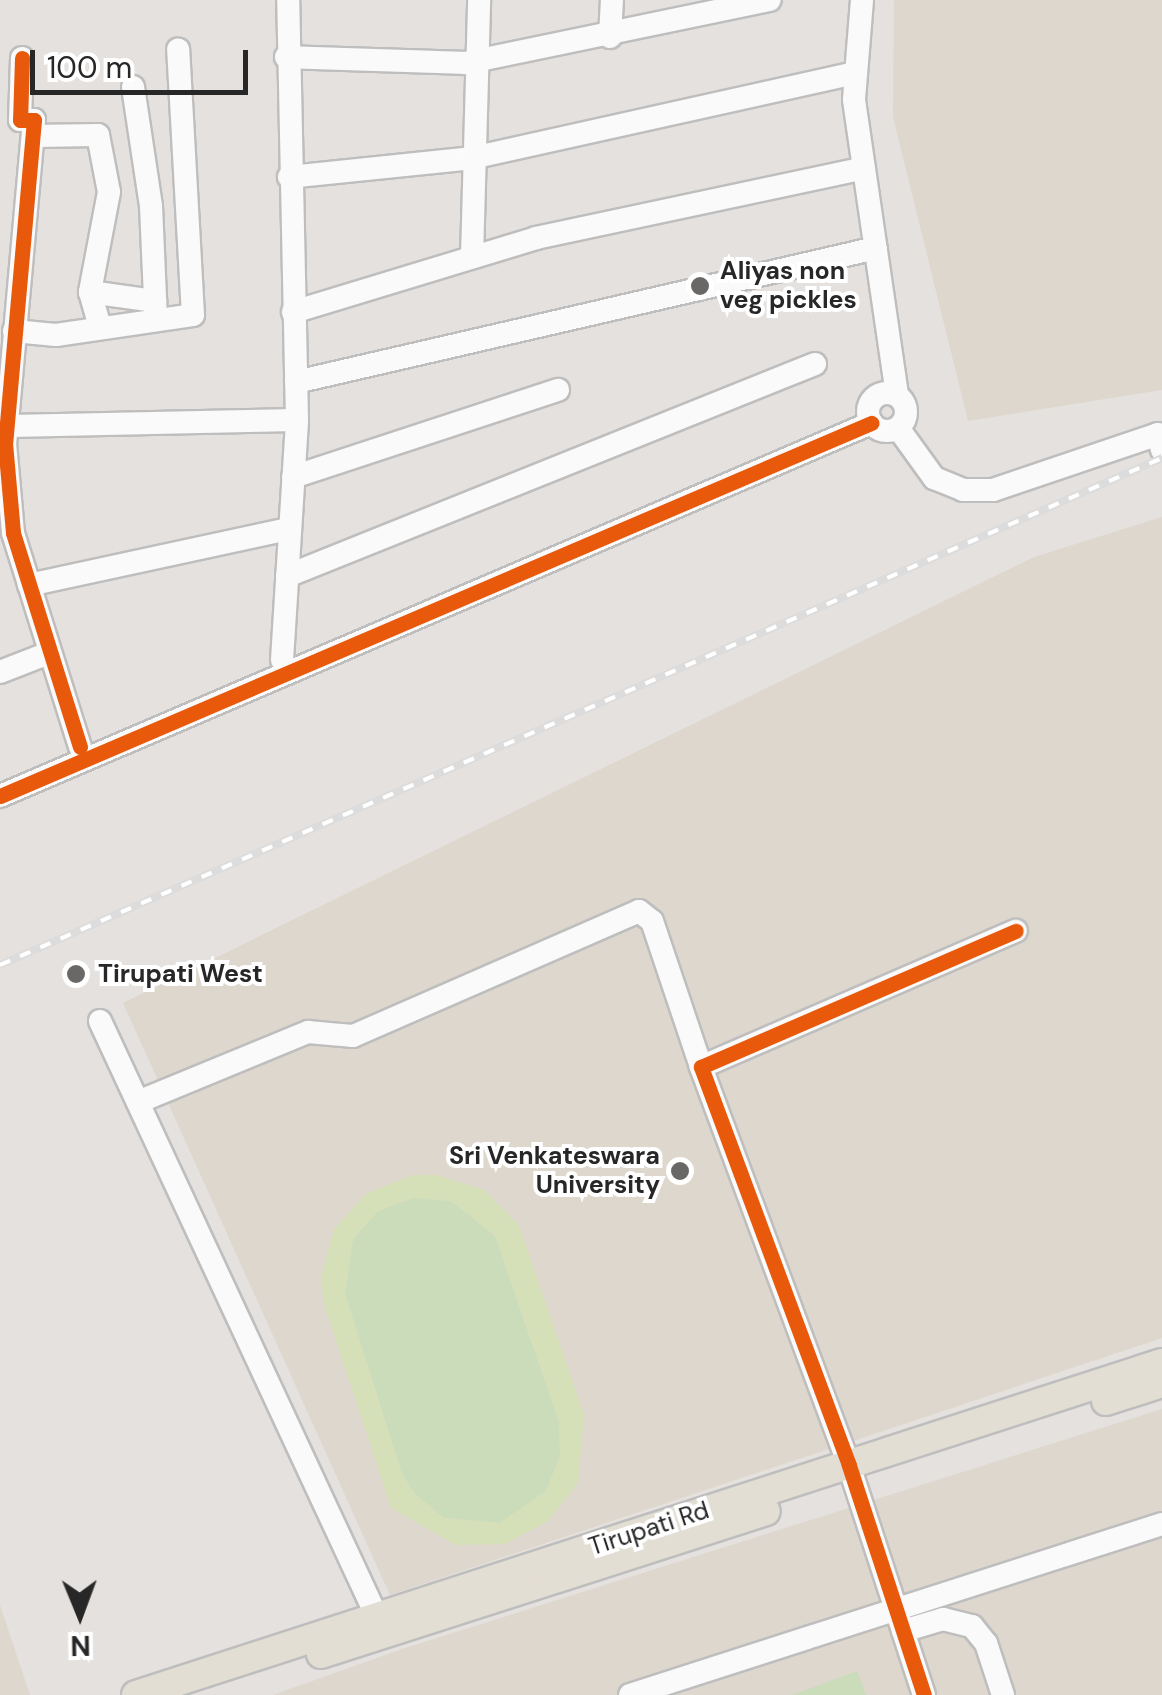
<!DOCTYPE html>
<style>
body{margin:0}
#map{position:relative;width:1162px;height:1695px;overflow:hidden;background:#e4e1de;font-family:"DM Sans",sans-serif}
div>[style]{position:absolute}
.education>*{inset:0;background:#ded7cd}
.green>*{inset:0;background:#cbdcba}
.pitch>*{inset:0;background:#d5e0b8}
.roads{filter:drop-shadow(2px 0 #bebebe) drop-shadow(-2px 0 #bebebe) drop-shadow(0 2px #bebebe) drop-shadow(0 -2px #bebebe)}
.minor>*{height:22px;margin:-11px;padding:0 11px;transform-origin:11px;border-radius:11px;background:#fbfafa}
.minor>.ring{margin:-11px;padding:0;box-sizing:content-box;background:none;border:22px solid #fbfafa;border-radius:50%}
.major>*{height:28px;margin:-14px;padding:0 14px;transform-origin:14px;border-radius:14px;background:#e3ded4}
.rail>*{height:8px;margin-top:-4px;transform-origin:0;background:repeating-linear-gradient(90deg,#fff 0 11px,#dcdcdd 0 22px);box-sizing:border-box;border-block:2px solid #dcdcdd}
.cycleway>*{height:15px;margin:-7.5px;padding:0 7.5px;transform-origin:7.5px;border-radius:7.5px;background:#e8590c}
.dots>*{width:28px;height:28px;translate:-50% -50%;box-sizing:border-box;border:5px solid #fff;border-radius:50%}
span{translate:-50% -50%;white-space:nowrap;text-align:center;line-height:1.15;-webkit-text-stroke:8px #fff;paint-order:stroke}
.poi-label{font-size:25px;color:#272727;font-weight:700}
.left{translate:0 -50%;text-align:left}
.right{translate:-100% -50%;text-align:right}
.street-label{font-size:25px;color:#272727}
.north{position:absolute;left:30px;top:1565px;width:100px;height:100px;-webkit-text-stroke:8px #fff;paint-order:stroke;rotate:179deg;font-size:28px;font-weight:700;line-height:40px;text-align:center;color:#272727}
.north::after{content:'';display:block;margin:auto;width:35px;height:45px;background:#272727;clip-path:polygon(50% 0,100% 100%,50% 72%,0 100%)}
.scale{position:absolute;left:30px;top:50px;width:218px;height:45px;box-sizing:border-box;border:5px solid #272727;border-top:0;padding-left:12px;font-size:30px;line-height:35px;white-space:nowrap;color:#272727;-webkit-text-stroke:8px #fff;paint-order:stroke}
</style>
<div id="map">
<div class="education">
<div style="clip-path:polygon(894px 0,1162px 0,1162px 390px,968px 421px,893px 117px)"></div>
<div style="clip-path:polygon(1162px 517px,1162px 1338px,390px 1595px,123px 1003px,1034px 557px)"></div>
<div style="clip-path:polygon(1162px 1409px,1162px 1695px,273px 1695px,402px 1649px)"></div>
<div style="clip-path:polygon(0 1605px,30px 1695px,0 1695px)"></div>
</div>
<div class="green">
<div style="clip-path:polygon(413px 1198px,451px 1201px,495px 1236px,559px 1422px,560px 1456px,546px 1491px,500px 1523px,444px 1518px,415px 1494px,402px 1474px,345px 1294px,353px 1239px,378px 1211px)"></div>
<div style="clip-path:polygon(857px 1671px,866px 1695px,792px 1695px)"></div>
</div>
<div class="pitch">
<div style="clip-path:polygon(evenodd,413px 1175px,437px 1175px,484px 1190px,519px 1225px,584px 1415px,578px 1483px,548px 1521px,505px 1544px,456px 1545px,391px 1508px,323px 1301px,321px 1277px,334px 1229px,367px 1193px,413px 1175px,413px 1198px,451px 1201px,495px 1236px,559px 1422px,560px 1456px,546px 1491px,500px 1523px,444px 1518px,415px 1494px,402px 1474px,345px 1294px,353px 1239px,378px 1211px,413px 1198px)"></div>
</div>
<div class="roads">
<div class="minor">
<div style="left:862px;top:0;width:100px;rotate:94.6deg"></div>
<div style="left:854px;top:100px;width:298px;rotate:81.7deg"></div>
<div style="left:610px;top:37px;width:37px;rotate:-87deg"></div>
<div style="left:286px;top:57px;width:179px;rotate:1.9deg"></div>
<div style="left:465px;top:63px;width:311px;rotate:-11.7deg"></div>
<div style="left:22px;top:58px;width:62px;rotate:91.8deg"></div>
<div style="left:20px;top:120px;width:14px"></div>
<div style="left:34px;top:120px;width:324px;rotate:95.1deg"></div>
<div style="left:5px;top:443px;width:90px;rotate:84.9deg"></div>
<div style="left:13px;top:533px;width:224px;rotate:72.6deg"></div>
<div style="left:133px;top:87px;width:120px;rotate:81.4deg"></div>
<div style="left:151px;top:206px;width:114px;rotate:87.5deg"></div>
<div style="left:33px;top:136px;width:65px;rotate:-0.9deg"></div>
<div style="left:98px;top:135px;width:58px;rotate:79.1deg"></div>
<div style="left:109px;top:192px;width:102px;rotate:100.8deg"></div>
<div style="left:90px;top:292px;width:36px;rotate:74deg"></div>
<div style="left:289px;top:177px;width:184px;rotate:-5.9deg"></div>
<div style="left:472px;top:158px;width:393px;rotate:-12.5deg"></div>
<div style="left:472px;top:257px;width:257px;rotate:-88.4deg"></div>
<div style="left:90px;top:292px;width:66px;rotate:7.9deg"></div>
<div style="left:293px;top:312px;width:254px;rotate:-16.9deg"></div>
<div style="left:536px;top:238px;width:335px;rotate:-12deg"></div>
<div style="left:14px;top:331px;width:42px;rotate:5.4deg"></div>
<div style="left:56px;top:335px;width:138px;rotate:-8.3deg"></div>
<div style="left:193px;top:315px;width:266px;rotate:-93.2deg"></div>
<div style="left:296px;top:382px;width:595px;rotate:-13.01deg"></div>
<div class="ring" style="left:868px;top:393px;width:16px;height:16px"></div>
<div style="left:6px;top:426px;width:291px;rotate:-1.2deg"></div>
<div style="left:898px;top:428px;width:62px;rotate:54.2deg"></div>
<div style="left:934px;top:478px;width:31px;rotate:22deg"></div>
<div style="left:963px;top:490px;width:30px"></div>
<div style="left:993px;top:490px;width:174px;rotate:-18.7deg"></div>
<div style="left:1158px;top:434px;width:16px;rotate:76deg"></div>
<div style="left:293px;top:477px;width:279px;rotate:-18.2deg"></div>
<div style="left:287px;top:576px;width:569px;rotate:-21.88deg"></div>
<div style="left:29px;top:585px;width:266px;rotate:-12.2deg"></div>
<div style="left:282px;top:660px;width:240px;rotate:-86.4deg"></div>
<div style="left:297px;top:420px;width:420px;rotate:-91.2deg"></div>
<div style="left:0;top:672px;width:53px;rotate:-21.2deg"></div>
<div style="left:0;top:796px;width:948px;rotate:-23.18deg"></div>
<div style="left:100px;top:1021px;width:657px;rotate:65.07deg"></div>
<div style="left:138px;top:1102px;width:184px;rotate:-22.4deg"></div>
<div style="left:308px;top:1032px;width:45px;rotate:5.1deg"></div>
<div style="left:353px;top:1036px;width:312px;rotate:-23.6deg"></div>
<div style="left:639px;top:911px;width:16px;rotate:38deg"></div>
<div style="left:652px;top:921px;width:154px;rotate:71.4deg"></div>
<div style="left:903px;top:1631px;width:42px;rotate:-16.7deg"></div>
<div style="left:943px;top:1619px;width:30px;rotate:14deg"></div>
<div style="left:972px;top:1626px;width:22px;rotate:51deg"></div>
<div style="left:986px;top:1643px;width:55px;rotate:71.9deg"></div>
<div style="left:630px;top:1695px;width:559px;rotate:-17.82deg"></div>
<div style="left:924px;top:1695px;width:242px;rotate:-108.1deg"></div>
<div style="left:849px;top:1465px;width:425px;rotate:-110.4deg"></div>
<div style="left:701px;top:1067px;width:343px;rotate:-23.4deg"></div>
</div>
<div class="major">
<div style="left:1106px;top:1401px;width:59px;rotate:-17.8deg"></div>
<div style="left:321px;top:1654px;width:467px;rotate:-17.8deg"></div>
<div style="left:136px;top:1695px;width:1078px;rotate:-17.93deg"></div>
</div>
</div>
<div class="rail">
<div style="left:0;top:965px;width:1268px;rotate:-23.57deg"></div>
</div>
<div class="cycleway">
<div style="left:22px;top:58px;width:62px;rotate:91.8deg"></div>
<div style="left:20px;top:120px;width:14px"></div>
<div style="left:34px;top:120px;width:324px;rotate:95.1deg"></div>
<div style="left:5px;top:443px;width:90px;rotate:84.9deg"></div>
<div style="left:13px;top:533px;width:224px;rotate:72.6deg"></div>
<div style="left:0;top:796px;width:948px;rotate:-23.18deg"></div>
<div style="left:924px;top:1695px;width:242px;rotate:-108.1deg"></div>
<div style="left:849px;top:1465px;width:425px;rotate:-110.4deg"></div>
<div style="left:701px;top:1067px;width:343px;rotate:-23.4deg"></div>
</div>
<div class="dots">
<div style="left:700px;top:286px;background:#696867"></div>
<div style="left:76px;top:974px;background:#696867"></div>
<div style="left:680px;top:1171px;background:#696867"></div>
</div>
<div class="poi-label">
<span class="left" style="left:720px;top:286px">Aliyas non<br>veg pickles</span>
<span class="left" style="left:98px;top:974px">Tirupati West</span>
<span class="right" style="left:660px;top:1171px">Sri Venkateswara<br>University</span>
</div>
<div class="street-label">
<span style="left:649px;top:1529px;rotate:-18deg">Tirupati Rd</span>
</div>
<div class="north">N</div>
<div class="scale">100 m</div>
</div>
